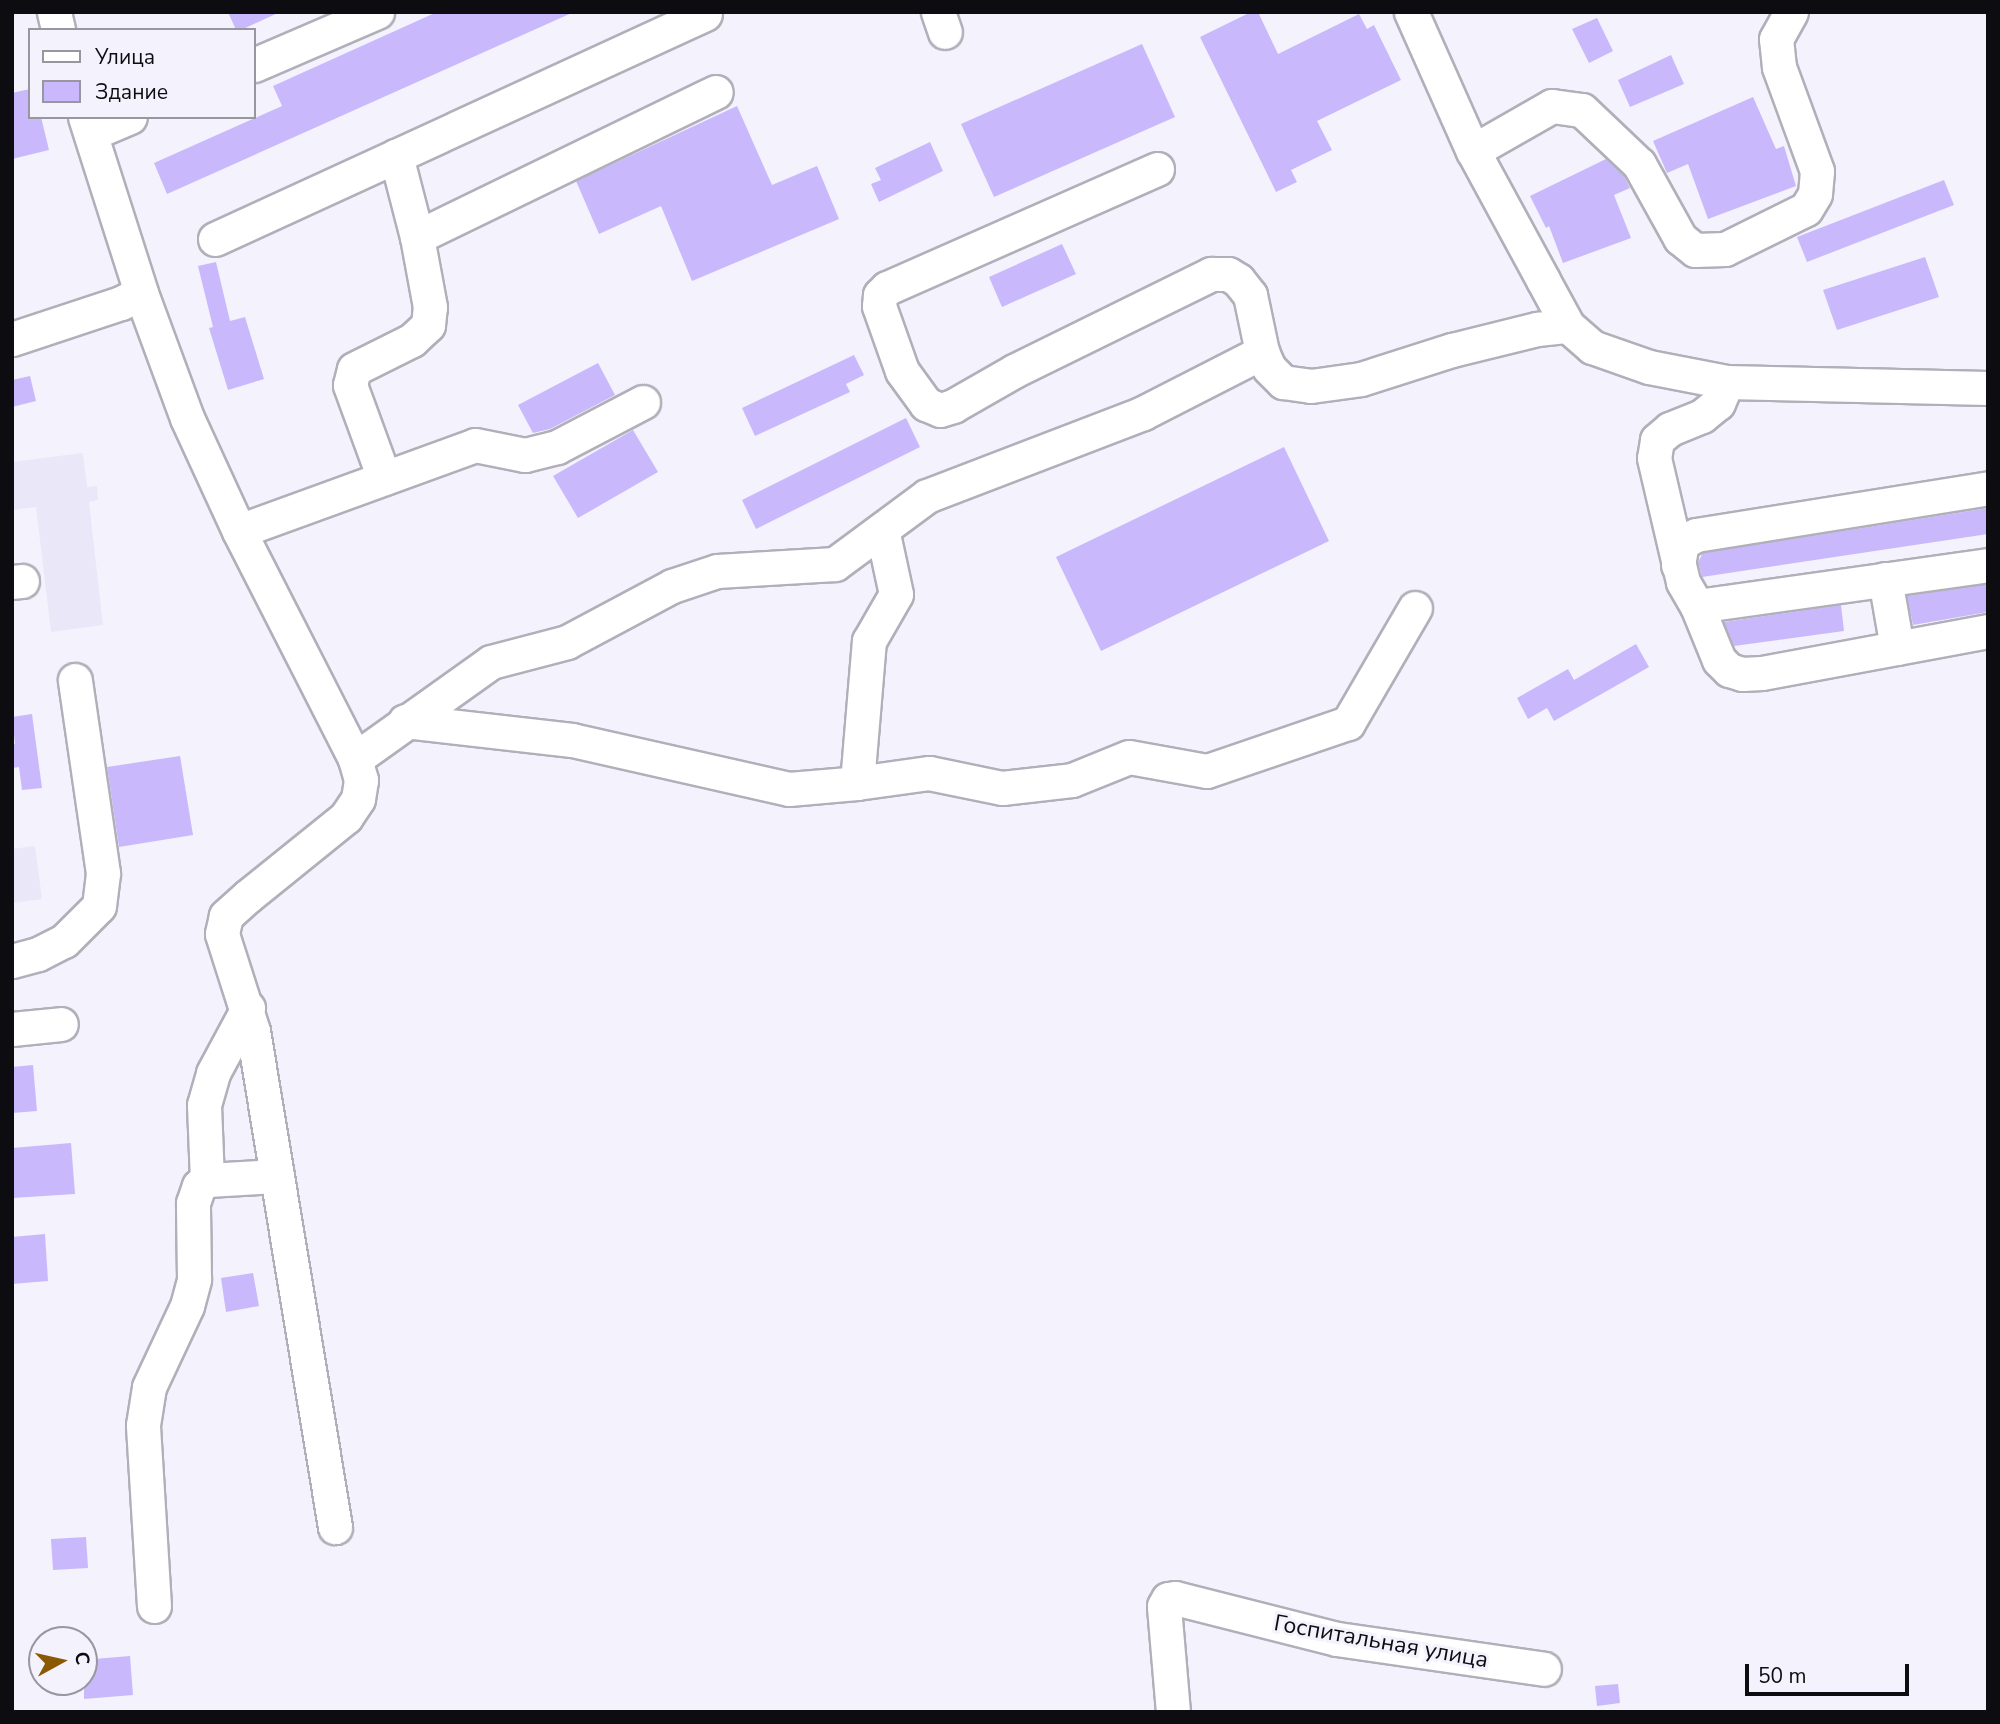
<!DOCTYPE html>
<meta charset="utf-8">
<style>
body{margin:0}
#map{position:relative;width:2000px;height:1724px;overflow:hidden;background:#f4f2fc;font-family:"Nunito Sans",sans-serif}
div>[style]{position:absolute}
.built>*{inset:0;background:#eae7f9}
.building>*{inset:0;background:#c9b9fc}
.roads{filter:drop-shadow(2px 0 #b1afb9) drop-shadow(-2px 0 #b1afb9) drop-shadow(0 2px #b1afb9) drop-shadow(0 -2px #b1afb9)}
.minor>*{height:33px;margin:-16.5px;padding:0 16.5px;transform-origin:16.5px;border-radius:16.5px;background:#fff}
span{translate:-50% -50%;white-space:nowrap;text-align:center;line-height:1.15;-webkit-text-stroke:6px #f4f2fc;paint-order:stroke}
.street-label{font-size:23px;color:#0d0c10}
.frame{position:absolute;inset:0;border:14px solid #0d0c10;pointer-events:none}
.legend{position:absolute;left:28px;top:28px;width:228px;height:91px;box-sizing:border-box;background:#f4f2fc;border:2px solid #98969e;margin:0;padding:9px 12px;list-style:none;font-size:21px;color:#0d0c10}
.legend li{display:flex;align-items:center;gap:14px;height:35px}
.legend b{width:35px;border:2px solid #98969e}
.north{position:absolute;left:28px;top:1626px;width:70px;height:70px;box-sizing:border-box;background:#f4f2fc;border:2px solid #98969e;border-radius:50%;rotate:82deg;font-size:19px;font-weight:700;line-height:28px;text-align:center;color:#0d0c10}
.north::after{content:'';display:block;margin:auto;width:24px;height:32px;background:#8b5904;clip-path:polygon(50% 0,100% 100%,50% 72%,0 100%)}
.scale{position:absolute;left:1745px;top:1664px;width:164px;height:32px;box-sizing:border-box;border:4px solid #0d0c10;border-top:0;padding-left:9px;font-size:21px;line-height:24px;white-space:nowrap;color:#0d0c10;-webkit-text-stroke:5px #f4f2fc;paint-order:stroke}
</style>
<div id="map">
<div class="built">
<div style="clip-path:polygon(83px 453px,87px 487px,97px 486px,98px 500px,89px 502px,103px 625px,51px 632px,36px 507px,12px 510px,12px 462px)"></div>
<div style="clip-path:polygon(35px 846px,42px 899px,12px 903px,12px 849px)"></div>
</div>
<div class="building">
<div style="clip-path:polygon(228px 12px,280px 12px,241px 30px,236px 30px)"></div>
<div style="clip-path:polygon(437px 12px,574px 12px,167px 194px,154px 163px,282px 106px,273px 86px)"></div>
<div style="clip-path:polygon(1251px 12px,1258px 12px,1278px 54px,1359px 14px,1367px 29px,1374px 25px,1401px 80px,1317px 121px,1332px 150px,1291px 170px,1297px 182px,1276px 192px,1200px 37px)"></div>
<div style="clip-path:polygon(1597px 18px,1613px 51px,1589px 63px,1572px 29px)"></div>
<div style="clip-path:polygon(1142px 44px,1175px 117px,994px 197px,961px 124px)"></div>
<div style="clip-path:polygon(1671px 55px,1684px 84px,1630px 107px,1618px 80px)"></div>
<div style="clip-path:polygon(30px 89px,30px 117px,41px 117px,49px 150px,12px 159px,12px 93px)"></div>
<div style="clip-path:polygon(1753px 97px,1776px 149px,1784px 146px,1796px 186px,1708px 219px,1688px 164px,1667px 173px,1653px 141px)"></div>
<div style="clip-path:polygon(737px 106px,772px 185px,817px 166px,839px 219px,692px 281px,661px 206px,599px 234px,576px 181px)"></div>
<div style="clip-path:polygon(930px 142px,943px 171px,879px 202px,871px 184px,881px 180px,875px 168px)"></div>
<div style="clip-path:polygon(1606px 159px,1624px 176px,1630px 188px,1614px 195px,1631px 238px,1563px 263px,1549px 226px,1546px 228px,1530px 196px)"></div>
<div style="clip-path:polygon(1944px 180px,1954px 205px,1807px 262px,1797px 237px)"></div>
<div style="clip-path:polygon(1062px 244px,1076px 274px,1002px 307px,989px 277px)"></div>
<div style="clip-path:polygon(1925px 257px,1939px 297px,1837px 330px,1823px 290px)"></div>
<div style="clip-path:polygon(216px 262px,230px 321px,245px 317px,264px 379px,228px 390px,209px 328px,213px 327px,198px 266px)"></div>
<div style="clip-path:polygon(854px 355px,864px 375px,846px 384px,850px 392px,755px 436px,742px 408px)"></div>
<div style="clip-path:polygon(598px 363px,615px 395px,550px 429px,533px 433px,518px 405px)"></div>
<div style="clip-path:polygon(30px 376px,36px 401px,12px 407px,12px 380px)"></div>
<div style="clip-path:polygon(906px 418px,920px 447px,756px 529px,742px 500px)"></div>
<div style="clip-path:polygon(633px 430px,658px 472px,578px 518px,553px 476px)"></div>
<div style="clip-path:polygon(1284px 447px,1329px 541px,1101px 651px,1056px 557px)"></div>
<div style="clip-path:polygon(1988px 508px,1988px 534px,1702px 577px,1698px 562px,1703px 553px)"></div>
<div style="clip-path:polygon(1988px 584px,1988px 612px,1913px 625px,1907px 596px)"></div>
<div style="clip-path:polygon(1841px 605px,1844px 631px,1734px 646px,1724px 622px)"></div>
<div style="clip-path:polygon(1636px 644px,1649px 667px,1554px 721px,1547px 708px,1528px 719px,1517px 698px,1568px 669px,1574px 680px)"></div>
<div style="clip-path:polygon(32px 714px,42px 788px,22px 790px,19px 767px,12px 768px,12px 745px,15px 744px,12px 717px)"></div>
<div style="clip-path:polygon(180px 756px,193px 835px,119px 847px,107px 767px)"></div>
<div style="clip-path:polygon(33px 1065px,37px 1111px,12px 1113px,12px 1067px)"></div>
<div style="clip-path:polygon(71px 1143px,75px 1194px,12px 1198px,12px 1148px)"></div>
<div style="clip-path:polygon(45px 1234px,48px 1281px,12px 1284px,12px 1237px)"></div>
<div style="clip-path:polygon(253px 1273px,259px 1306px,226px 1312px,221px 1278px)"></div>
<div style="clip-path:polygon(86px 1537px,88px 1568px,53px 1570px,51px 1539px)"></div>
<div style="clip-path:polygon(130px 1656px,133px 1695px,84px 1699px,84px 1672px,94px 1671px,94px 1659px)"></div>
<div style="clip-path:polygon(1618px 1684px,1620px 1703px,1597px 1706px,1595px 1686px)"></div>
</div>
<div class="roads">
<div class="minor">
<div style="left:54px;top:12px;width:18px;rotate:77deg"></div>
<div style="left:938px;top:12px;width:21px;rotate:71deg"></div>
<div style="left:1411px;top:12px;width:152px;rotate:66deg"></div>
<div style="left:1473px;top:151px;width:147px;rotate:61.5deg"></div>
<div style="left:1543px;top:280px;width:52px;rotate:61.5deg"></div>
<div style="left:1568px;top:326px;width:32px;rotate:41deg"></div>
<div style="left:1592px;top:347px;width:60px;rotate:19.3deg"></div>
<div style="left:1649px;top:367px;width:79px;rotate:10.9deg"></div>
<div style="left:1727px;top:382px;width:261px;rotate:1.3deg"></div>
<div style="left:254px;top:65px;width:134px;rotate:-23.3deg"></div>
<div style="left:85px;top:117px;width:185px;rotate:72.3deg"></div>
<div style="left:141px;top:293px;width:133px;rotate:69.8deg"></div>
<div style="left:187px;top:418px;width:124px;rotate:65.3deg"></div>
<div style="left:239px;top:531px;width:256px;rotate:63deg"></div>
<div style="left:355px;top:759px;width:22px;rotate:74deg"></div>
<div style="left:361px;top:780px;width:19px;rotate:99deg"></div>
<div style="left:358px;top:799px;width:22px;rotate:124deg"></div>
<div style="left:346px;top:817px;width:126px;rotate:141.1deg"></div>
<div style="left:248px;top:896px;width:30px;rotate:138deg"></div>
<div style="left:226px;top:916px;width:18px;rotate:103deg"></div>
<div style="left:222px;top:934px;width:102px;rotate:72.3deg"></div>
<div style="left:253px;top:1031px;width:503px;rotate:80.61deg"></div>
<div style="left:92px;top:133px;width:41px;rotate:-22.8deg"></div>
<div style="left:1473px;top:151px;width:91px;rotate:-29.7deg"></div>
<div style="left:1552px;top:106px;width:30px;rotate:8deg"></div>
<div style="left:1582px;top:110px;width:79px;rotate:43.5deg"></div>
<div style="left:1639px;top:164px;width:85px;rotate:61deg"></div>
<div style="left:1680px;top:238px;width:19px;rotate:39deg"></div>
<div style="left:1695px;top:250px;width:30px;rotate:-2deg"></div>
<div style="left:1725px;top:249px;width:90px;rotate:-26.3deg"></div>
<div style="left:1806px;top:209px;width:17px;rotate:-59deg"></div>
<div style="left:1815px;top:194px;width:23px;rotate:-85deg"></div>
<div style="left:1817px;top:171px;width:111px;rotate:-110.1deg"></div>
<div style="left:1779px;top:67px;width:28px;rotate:-96deg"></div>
<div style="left:1776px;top:39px;width:31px;rotate:-61deg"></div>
<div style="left:1157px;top:169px;width:295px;rotate:156.2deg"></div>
<div style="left:887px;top:288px;width:10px;rotate:135deg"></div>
<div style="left:880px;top:295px;width:11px;rotate:95deg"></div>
<div style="left:879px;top:306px;width:69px;rotate:70.5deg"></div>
<div style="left:902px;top:371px;width:41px;rotate:54deg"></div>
<div style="left:926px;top:404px;width:15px;rotate:23deg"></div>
<div style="left:940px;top:410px;width:14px;rotate:-17deg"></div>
<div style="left:953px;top:406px;width:70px;rotate:-29.8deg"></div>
<div style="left:1014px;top:371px;width:220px;rotate:-26.2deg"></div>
<div style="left:1211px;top:274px;width:17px"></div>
<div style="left:1228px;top:274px;width:12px;rotate:31deg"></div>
<div style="left:1238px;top:280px;width:19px;rotate:51deg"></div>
<div style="left:1250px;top:295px;width:58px;rotate:78.1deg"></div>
<div style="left:1262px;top:352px;width:17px;rotate:66deg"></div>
<div style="left:1269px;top:368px;width:20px;rotate:45deg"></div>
<div style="left:1283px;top:382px;width:28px;rotate:8deg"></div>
<div style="left:1311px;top:386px;width:50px;rotate:-8deg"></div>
<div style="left:1361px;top:379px;width:96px;rotate:-17.7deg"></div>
<div style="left:1452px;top:350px;width:88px;rotate:-13.9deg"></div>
<div style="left:1537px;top:329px;width:31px;rotate:-6deg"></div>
<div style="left:417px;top:237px;width:332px;rotate:-25.9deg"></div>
<div style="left:215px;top:239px;width:539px;rotate:-24.66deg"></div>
<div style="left:12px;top:339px;width:115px;rotate:-18.3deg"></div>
<div style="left:121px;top:303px;width:22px;rotate:-27deg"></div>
<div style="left:1727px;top:382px;width:23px;rotate:113deg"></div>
<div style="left:1718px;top:403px;width:21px;rotate:141deg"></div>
<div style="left:1702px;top:416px;width:35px;rotate:158deg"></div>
<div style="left:1670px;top:429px;width:17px;rotate:140deg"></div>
<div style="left:1657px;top:440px;width:18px;rotate:99deg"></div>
<div style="left:1654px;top:458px;width:127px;rotate:76.8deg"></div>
<div style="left:1683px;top:582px;width:28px;rotate:60deg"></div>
<div style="left:1697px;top:606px;width:58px;rotate:67.8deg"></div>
<div style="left:1719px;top:660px;width:14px;rotate:45deg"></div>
<div style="left:1729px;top:670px;width:14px;rotate:17deg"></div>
<div style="left:1742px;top:674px;width:20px;rotate:-3deg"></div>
<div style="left:1762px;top:673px;width:230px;rotate:-10.5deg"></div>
<div style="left:384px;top:478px;width:99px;rotate:-110.1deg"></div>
<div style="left:350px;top:385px;width:16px;rotate:-76deg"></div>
<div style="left:354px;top:369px;width:65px;rotate:-26.6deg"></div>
<div style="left:412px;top:340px;width:22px;rotate:-43deg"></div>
<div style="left:428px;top:325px;width:18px;rotate:-84deg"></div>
<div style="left:430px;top:307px;width:71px;rotate:-100.5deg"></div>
<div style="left:417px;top:237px;width:84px;rotate:-104.5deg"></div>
<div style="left:239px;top:531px;width:251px;rotate:-20deg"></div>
<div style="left:475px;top:445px;width:51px;rotate:11.3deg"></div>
<div style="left:525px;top:455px;width:33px;rotate:-14deg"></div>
<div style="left:557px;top:447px;width:97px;rotate:-27.6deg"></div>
<div style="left:1678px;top:565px;width:22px;rotate:-80deg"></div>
<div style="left:1682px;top:543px;width:16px;rotate:-30deg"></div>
<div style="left:1696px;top:535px;width:296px;rotate:-9.1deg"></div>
<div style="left:1885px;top:579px;width:70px;rotate:80.1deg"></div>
<div style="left:12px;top:582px;width:10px;rotate:-6deg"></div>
<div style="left:1697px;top:606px;width:294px;rotate:-8deg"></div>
<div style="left:405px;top:721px;width:168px;rotate:6.5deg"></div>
<div style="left:572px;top:740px;width:222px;rotate:12.7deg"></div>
<div style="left:789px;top:789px;width:68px;rotate:-5deg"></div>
<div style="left:857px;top:783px;width:143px;rotate:-85.2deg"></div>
<div style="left:869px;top:641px;width:54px;rotate:-60.1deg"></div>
<div style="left:896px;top:594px;width:66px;rotate:-102.2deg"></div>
<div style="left:355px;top:759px;width:167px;rotate:-35.5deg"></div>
<div style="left:491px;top:662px;width:79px;rotate:-14.7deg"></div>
<div style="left:567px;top:642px;width:119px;rotate:-28.1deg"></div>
<div style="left:672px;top:586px;width:47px;rotate:-18.4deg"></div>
<div style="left:717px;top:571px;width:118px;rotate:-3.4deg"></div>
<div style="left:835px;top:564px;width:114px;rotate:-36.5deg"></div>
<div style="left:927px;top:496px;width:231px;rotate:-21deg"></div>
<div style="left:1143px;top:413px;width:134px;rotate:-27.1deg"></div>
<div style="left:857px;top:783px;width:73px;rotate:-7.9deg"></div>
<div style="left:929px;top:773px;width:75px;rotate:11.6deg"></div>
<div style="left:1002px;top:788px;width:70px;rotate:-6.5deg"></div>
<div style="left:1072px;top:780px;width:61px;rotate:-22deg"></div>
<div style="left:1129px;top:757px;width:79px;rotate:10.2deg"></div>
<div style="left:1207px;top:771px;width:149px;rotate:-18.8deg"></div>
<div style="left:1348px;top:723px;width:133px;rotate:-59.8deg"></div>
<div style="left:12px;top:961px;width:27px;rotate:-15deg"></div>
<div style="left:38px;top:954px;width:29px;rotate:-27deg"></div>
<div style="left:64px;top:941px;width:49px;rotate:-45deg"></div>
<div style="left:99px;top:906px;width:33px;rotate:-83deg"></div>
<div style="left:103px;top:873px;width:195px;rotate:-98.3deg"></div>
<div style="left:12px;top:1029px;width:49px;rotate:-5.8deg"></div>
<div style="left:207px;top:1180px;width:75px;rotate:-92.3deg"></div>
<div style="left:204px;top:1105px;width:33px;rotate:-74deg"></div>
<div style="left:213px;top:1073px;width:74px;rotate:-61.7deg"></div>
<div style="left:154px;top:1606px;width:181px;rotate:-93.5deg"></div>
<div style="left:143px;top:1425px;width:38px;rotate:-81deg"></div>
<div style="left:149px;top:1387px;width:89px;rotate:-64.9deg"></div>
<div style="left:187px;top:1306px;width:28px;rotate:-75deg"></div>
<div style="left:194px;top:1279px;width:76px;rotate:-90.8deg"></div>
<div style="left:193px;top:1203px;width:18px;rotate:-71deg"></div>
<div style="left:199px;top:1186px;width:10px;rotate:-37deg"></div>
<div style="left:207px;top:1180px;width:70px;rotate:-3.3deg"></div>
<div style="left:1173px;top:1712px;width:106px;rotate:-94.9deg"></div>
<div style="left:1164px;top:1606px;width:8px;rotate:-60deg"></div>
<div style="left:1168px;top:1599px;width:7px;rotate:-8deg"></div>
<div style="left:1175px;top:1598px;width:167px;rotate:14.2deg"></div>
<div style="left:1337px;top:1639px;width:209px;rotate:8.2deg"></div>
</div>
</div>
<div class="street-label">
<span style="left:1381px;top:1642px;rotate:10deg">Госпитальная улица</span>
</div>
<div class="frame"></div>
<ul class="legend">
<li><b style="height:9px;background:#fff"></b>Улица</li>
<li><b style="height:19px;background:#c9b9fc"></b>Здание</li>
</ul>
<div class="north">С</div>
<div class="scale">50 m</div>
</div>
